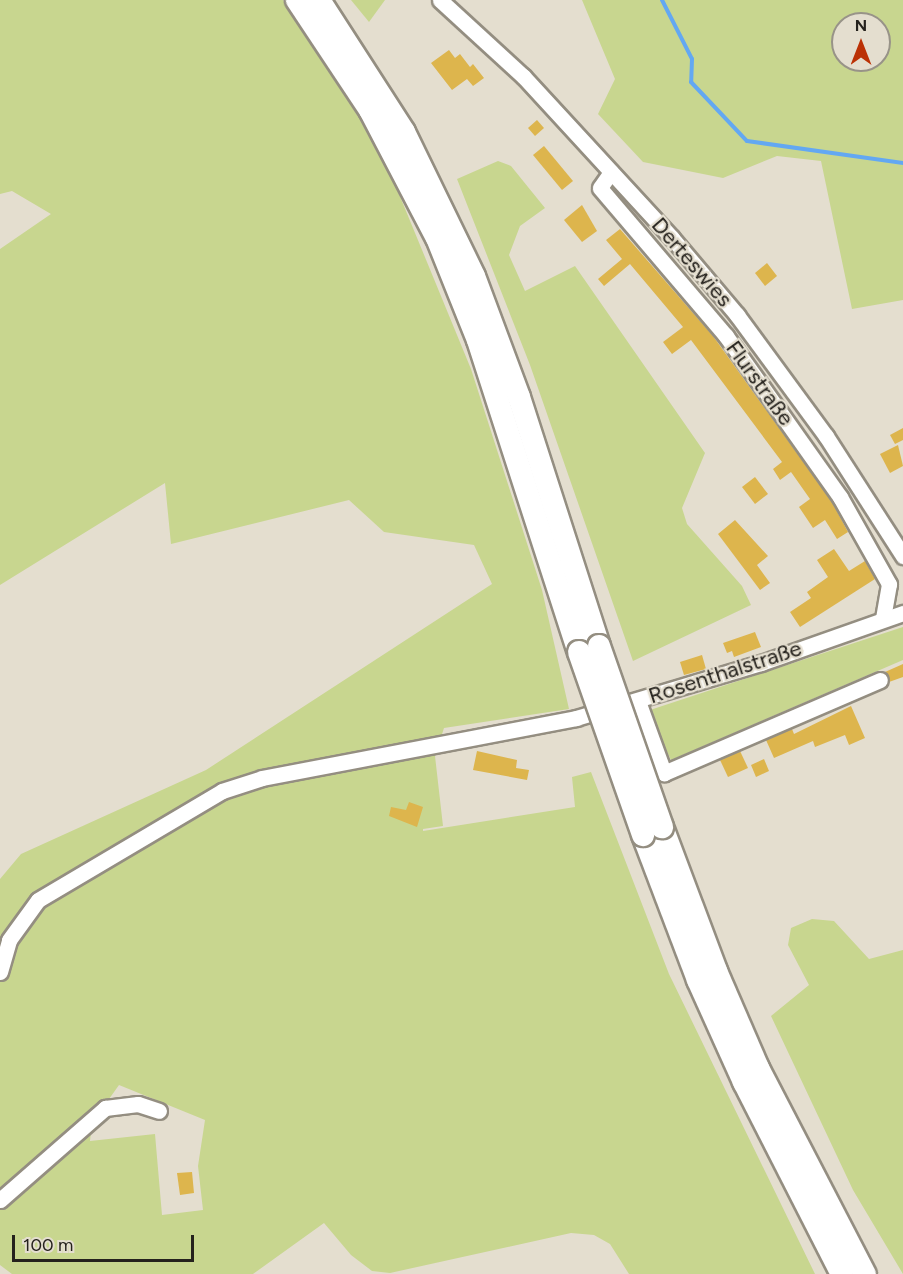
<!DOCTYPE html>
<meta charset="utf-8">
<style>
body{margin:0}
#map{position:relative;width:903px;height:1274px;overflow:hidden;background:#e4decf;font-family:Figtree,sans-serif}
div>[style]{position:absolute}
.green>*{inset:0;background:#c8d68f}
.stream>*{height:4px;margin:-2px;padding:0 2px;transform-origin:2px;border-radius:2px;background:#63a8f2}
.building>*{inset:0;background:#ddb54d}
.roads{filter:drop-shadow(2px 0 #948e81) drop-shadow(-2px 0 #948e81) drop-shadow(0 2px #948e81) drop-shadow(0 -2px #948e81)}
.minor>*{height:15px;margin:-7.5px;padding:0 7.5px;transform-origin:7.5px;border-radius:7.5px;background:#fff}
.highway>*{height:22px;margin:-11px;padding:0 11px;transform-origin:11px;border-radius:11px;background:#fff}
.bridges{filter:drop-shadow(2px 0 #948e81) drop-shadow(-2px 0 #948e81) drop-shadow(0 2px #948e81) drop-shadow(0 -2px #948e81)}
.highway-bridge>*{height:22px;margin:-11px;padding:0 11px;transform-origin:11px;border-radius:11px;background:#fff}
span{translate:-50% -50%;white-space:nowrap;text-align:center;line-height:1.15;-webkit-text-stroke:4.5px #e4decf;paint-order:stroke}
.street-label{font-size:22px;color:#25221d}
.north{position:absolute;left:831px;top:12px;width:60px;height:60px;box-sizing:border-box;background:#e4decf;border:2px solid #989388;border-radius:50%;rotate:0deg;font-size:16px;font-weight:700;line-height:24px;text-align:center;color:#25221d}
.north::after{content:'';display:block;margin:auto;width:21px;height:27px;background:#bb3105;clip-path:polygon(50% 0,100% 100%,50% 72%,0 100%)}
.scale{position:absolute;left:12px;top:1235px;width:182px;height:27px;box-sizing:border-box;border:3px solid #25221d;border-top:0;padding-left:8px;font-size:18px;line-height:21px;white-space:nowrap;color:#25221d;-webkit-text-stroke:4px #e4decf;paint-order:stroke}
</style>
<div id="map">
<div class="green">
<div style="clip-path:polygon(evenodd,0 0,283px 0,331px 62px,385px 160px,471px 369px,542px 590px,569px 709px,444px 728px,435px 756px,443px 826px,423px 829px,423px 831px,575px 807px,572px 777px,591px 772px,669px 974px,815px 1274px,629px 1274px,610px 1244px,594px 1235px,571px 1233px,390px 1273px,372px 1271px,351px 1255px,324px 1223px,253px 1274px,12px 1274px,0 1265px,0 879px,21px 854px,206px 770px,492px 584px,474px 545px,384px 532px,349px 500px,171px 544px,165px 483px,0 585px,0 249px,51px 214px,12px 191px,0 194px,0 0,119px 1085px,205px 1120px,198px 1166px,203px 1210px,162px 1215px,155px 1134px,90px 1141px,92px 1123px,119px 1085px)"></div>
<div style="clip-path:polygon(351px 0,385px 0,369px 22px)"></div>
<div style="clip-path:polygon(evenodd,582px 0,903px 0,903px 300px,852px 309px,821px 161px,777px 156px,723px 178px,643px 162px,598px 114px,615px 79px,582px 0,843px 24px,879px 24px,879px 60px,843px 60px,843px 24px)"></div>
<div style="clip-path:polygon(498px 161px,511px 166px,545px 208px,520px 226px,509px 255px,525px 291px,575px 266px,705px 453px,682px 508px,687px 524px,742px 586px,751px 605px,633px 661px,530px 365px,457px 179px)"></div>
<div style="clip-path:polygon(903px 627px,903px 660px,671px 760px,647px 711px)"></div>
<div style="clip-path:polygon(812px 919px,834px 921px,869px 959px,903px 950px,903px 1274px,853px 1190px,771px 1016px,809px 985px,788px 945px,791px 928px)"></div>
</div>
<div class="stream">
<div style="left:662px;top:0;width:66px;rotate:63deg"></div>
<div style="left:692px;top:59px;width:23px;rotate:92deg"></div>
<div style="left:691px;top:82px;width:81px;rotate:46.5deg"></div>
<div style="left:747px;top:141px;width:158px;rotate:8deg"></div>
</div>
<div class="building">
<div style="clip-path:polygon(449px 50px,455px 58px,460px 54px,470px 67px,473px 64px,484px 78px,473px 86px,467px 79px,452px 90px,431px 63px)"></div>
<div style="clip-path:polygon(537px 120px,544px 128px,535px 136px,528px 128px)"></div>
<div style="clip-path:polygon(544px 146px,573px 181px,562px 190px,533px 155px)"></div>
<div style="clip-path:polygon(582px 205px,597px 231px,582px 242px,564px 220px)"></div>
<div style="clip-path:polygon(620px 229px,713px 336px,832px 502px,848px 532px,837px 539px,825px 520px,813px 528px,799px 507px,810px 499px,791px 472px,780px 480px,773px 469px,782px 462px,691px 340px,672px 354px,663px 342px,683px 327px,630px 264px,604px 286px,598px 279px,622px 259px,606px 240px)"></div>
<div style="clip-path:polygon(767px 263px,777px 276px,765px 286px,755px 273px)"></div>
<div style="clip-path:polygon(903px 428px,903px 440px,895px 444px,890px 435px)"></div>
<div style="clip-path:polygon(898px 445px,903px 466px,890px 473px,880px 454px)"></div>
<div style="clip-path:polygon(755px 477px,768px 494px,755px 504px,742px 487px)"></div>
<div style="clip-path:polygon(735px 520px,768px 556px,757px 565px,770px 583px,760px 590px,718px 534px)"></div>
<div style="clip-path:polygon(834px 549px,849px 571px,865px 561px,875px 579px,800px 627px,790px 612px,811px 598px,807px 592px,828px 577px,817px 560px)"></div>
<div style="clip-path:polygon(755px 632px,761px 647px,734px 657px,732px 651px,727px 653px,723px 643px)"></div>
<div style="clip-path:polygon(702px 655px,706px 669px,684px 675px,680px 662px)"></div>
<div style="clip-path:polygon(903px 664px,903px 677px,889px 682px,885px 672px)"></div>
<div style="clip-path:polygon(851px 706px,865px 738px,849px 745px,845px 735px,815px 747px,813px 741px,774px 758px,766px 740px,792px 729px,794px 734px)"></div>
<div style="clip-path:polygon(477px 751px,517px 760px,516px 768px,529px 770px,527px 780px,473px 770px)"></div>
<div style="clip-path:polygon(740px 751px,748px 768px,728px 777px,720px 760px)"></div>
<div style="clip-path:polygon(764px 759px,769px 771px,756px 777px,751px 765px)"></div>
<div style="clip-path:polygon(409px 802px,423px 807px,417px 827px,389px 816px,391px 807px,406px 810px)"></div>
<div style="clip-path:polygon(192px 1172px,194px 1193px,180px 1195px,177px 1173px)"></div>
</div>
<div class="roads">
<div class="minor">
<div style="left:440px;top:0;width:113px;rotate:42.5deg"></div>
<div style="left:523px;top:76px;width:220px;rotate:47.4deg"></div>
<div style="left:672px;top:238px;width:101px;rotate:49.8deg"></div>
<div style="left:737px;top:315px;width:150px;rotate:53.7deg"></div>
<div style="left:826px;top:436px;width:143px;rotate:57.3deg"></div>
<div style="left:611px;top:172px;width:19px;rotate:125deg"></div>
<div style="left:600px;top:188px;width:194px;rotate:49.6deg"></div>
<div style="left:726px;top:336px;width:197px;rotate:54.7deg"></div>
<div style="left:840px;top:497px;width:100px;rotate:60.6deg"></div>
<div style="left:889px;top:584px;width:34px;rotate:100deg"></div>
<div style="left:638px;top:701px;width:77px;rotate:70.1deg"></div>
<div style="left:664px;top:773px;width:235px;rotate:-23.3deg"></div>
<div style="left:0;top:972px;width:33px;rotate:-74deg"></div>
<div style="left:9px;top:940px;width:49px;rotate:-54.1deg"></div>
<div style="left:38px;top:900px;width:214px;rotate:-30.6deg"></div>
<div style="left:222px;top:791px;width:42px;rotate:-18deg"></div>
<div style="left:262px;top:778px;width:320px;rotate:-10.8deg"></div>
<div style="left:576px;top:718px;width:193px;rotate:-16.6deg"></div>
<div style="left:761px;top:663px;width:151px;rotate:-19.4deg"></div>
<div style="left:0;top:1200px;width:140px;rotate:-41.2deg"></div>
<div style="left:105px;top:1108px;width:33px;rotate:-7deg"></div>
<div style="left:138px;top:1104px;width:22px;rotate:18deg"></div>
</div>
<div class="highway">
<div style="left:297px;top:0;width:132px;rotate:56.4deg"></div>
<div style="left:370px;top:110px;width:144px;rotate:62.4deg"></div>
<div style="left:437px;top:238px;width:110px;rotate:68.1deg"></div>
<div style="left:478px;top:340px;width:328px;rotate:72.1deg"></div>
<div style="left:319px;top:0;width:157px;rotate:57.2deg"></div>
<div style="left:404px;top:132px;width:160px;rotate:64.1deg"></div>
<div style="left:474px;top:276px;width:129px;rotate:69.6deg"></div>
<div style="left:519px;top:397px;width:262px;rotate:72.2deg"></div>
<div style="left:662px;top:827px;width:154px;rotate:69.4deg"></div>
<div style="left:716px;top:971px;width:106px;rotate:66.6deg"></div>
<div style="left:758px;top:1068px;width:232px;rotate:62.6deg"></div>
<div style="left:643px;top:835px;width:155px;rotate:69.2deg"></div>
<div style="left:698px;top:980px;width:112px;rotate:65.7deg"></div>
<div style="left:744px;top:1082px;width:216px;rotate:63deg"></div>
</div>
</div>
<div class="bridges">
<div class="highway-bridge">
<div style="left:599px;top:646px;width:192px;rotate:70.8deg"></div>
<div style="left:579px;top:652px;width:194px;rotate:70.7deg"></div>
</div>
</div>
<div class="street-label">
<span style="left:692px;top:262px;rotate:49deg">Derteswies</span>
<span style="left:760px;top:383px;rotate:54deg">Flurstraße</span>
<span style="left:725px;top:672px;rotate:-18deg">Rosenthalstraße</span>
</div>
<div class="north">N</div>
<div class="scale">100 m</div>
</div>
